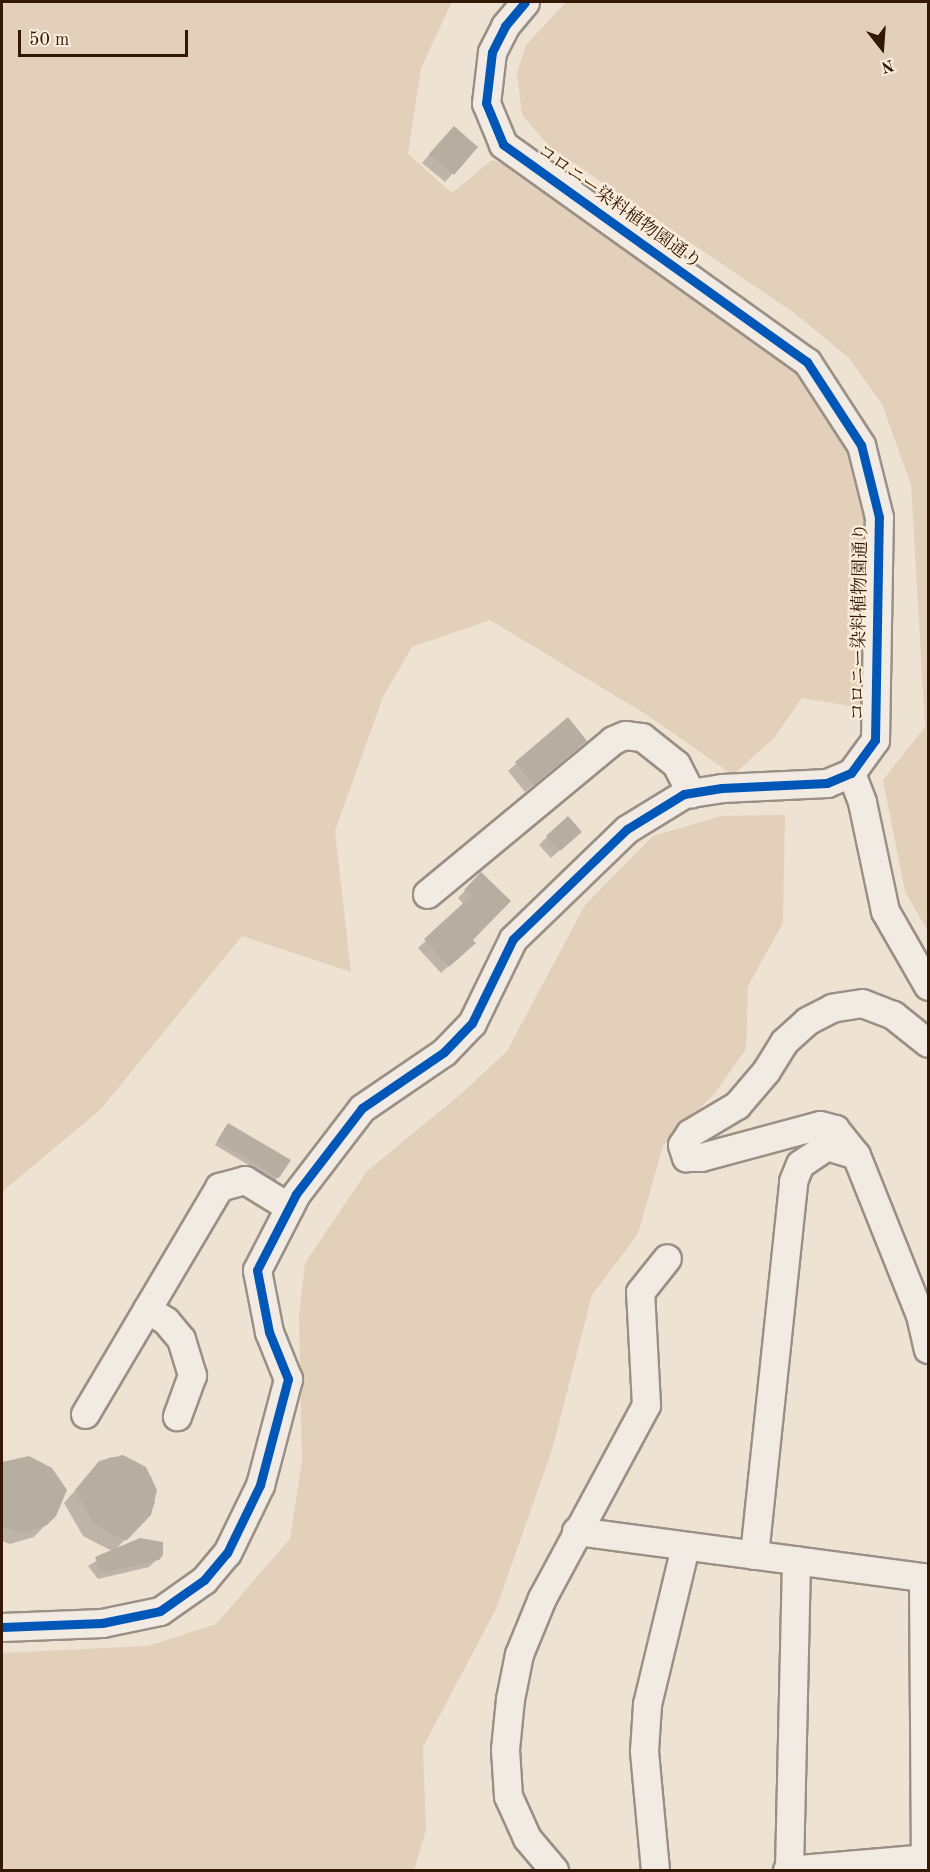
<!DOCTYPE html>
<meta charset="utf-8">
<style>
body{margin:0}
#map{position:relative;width:930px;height:1872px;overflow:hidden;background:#eee3d3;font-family:"Old Standard TT","Noto Serif JP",serif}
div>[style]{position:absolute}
.green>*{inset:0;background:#e2d0ba}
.shadow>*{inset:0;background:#0003}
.building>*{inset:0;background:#b7aea2}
.roads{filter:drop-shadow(2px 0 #9a9085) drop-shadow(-2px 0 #9a9085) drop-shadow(0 2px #9a9085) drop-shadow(0 -2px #9a9085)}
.minor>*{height:27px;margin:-13.5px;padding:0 13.5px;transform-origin:13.5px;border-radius:13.5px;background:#f1ebe3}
.cycleway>*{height:9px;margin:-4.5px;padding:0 4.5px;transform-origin:4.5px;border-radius:4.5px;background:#0057b8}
span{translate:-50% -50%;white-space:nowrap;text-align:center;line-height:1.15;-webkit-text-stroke:4.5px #fceddb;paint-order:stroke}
.street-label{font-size:18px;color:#321805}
.frame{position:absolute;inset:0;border:3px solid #321805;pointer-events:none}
.north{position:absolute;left:852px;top:18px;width:60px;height:60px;-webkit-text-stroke:4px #fceddb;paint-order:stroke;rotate:163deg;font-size:16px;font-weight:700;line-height:24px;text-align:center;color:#321805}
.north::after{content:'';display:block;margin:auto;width:21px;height:27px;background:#321805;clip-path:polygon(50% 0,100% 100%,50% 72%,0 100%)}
.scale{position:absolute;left:18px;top:30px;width:170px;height:27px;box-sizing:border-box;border:3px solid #321805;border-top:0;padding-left:8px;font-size:18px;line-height:21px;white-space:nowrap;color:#321805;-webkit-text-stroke:4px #fceddb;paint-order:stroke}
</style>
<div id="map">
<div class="green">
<div style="clip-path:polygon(2px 2px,452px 2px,421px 68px,408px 154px,452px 193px,492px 160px,537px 180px,810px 370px,882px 517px,862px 708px,802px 698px,774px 738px,733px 775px,647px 715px,490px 620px,412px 647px,383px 697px,335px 831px,351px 972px,242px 936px,101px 1109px,2px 1192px)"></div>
<div style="clip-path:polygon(566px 2px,928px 2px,928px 931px,905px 892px,883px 780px,925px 727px,911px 485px,882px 404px,848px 357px,794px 313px,550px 147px,522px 115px,517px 73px,526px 45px)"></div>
<div style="clip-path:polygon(785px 815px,783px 923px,748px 986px,746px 1049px,715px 1093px,663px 1146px,638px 1234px,592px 1295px,552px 1450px,496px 1609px,423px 1747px,426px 1830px,414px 1870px,2px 1870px,2px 1653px,148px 1646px,216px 1624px,290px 1539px,302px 1460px,299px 1315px,305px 1263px,367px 1171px,461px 1094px,507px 1051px,585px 905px,653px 836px,721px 816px)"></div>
</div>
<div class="shadow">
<div style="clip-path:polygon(446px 135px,476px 147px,445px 182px,422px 163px)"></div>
<div style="clip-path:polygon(567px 719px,577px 749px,525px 792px,508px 771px)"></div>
<div style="clip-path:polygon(547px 837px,572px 839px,551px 858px,539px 845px)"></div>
<div style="clip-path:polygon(481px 874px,471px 940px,466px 950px,441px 973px,418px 948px,464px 905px,458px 898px)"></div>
<div style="clip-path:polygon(225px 1128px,278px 1177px,275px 1181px,215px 1145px)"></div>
<div style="clip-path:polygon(111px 1457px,135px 1461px,152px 1478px,155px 1503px,150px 1514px,115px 1550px,162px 1555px,149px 1567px,98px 1579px,88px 1566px,112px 1551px,83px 1536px,64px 1503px,100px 1462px)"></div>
<div style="clip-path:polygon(5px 1463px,55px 1515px,34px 1537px,10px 1544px,2px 1541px,2px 1466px)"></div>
</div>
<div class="building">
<div style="clip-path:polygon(454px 126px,478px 147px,454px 175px,429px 154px)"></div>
<div style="clip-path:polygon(568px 717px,587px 741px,534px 785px,515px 762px)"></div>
<div style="clip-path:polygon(568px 816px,582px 832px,560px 851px,546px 836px)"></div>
<div style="clip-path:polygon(481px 872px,511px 901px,473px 940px,476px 943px,449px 967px,424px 939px,471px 896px,464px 890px)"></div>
<div style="clip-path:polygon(228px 1123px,291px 1160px,279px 1178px,217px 1141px)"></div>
<div style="clip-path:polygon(123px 1455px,146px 1467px,157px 1490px,151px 1515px,126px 1541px,94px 1524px,75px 1490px,99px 1461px)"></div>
<div style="clip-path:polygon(29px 1456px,52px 1468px,67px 1490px,56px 1516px,47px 1525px,23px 1533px,2px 1526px,2px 1462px)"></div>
<div style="clip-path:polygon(140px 1538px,163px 1542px,163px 1555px,159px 1560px,106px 1572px,99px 1568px,95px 1557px)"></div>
</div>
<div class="roads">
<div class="minor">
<div style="left:851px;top:773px;width:31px;rotate:69deg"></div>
<div style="left:862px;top:802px;width:111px;rotate:78.1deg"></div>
<div style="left:885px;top:911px;width:86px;rotate:60.2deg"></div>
<div style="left:427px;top:894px;width:241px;rotate:-39.6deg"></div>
<div style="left:613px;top:740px;width:13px;rotate:-23deg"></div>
<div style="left:625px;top:735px;width:17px;rotate:7deg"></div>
<div style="left:642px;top:737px;width:43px;rotate:38.5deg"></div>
<div style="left:676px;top:764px;width:33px;rotate:63deg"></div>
<div style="left:928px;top:1043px;width:45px;rotate:-141.3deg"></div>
<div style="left:893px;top:1015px;width:33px;rotate:-159deg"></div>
<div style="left:862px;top:1003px;width:30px;rotate:171deg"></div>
<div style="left:832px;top:1008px;width:28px;rotate:153deg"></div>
<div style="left:807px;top:1021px;width:31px;rotate:138deg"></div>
<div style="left:784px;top:1042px;width:34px;rotate:122deg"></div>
<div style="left:766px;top:1071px;width:45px;rotate:130.5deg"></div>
<div style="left:737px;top:1105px;width:55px;rotate:149.2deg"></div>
<div style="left:690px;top:1133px;width:14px;rotate:124deg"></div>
<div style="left:682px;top:1145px;width:13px;rotate:72deg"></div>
<div style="left:686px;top:1157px;width:15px"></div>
<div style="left:701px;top:1157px;width:123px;rotate:-15.1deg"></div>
<div style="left:820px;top:1125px;width:16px;rotate:15deg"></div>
<div style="left:835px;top:1129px;width:33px;rotate:51deg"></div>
<div style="left:856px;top:1155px;width:172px;rotate:68.2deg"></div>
<div style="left:920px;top:1315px;width:35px;rotate:77deg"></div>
<div style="left:147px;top:1309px;width:22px;rotate:32deg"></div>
<div style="left:166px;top:1321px;width:23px;rotate:50deg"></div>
<div style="left:181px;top:1339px;width:38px;rotate:73deg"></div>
<div style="left:192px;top:1375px;width:44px;rotate:110.1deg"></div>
<div style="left:85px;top:1414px;width:264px;rotate:-59.4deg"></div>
<div style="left:219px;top:1187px;width:27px;rotate:-15deg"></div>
<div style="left:245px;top:1180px;width:52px;rotate:31.5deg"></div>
<div style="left:576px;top:1531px;width:355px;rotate:7.6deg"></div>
<div style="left:754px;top:1555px;width:376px;rotate:-84deg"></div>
<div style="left:793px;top:1181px;width:18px;rotate:-68deg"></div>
<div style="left:800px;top:1164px;width:32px;rotate:-34deg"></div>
<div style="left:827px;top:1146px;width:30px;rotate:17deg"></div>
<div style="left:923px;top:1577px;width:281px;rotate:89.6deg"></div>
<div style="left:2px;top:1627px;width:100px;rotate:-2.3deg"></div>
<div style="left:102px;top:1623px;width:59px;rotate:-11.7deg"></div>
<div style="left:160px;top:1611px;width:54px;rotate:-35.2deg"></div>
<div style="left:204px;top:1580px;width:35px;rotate:-50deg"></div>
<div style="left:227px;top:1553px;width:76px;rotate:-64.1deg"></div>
<div style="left:260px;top:1485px;width:110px;rotate:-75.2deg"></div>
<div style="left:288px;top:1379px;width:51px;rotate:-112deg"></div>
<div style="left:269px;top:1332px;width:63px;rotate:-101deg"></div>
<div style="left:257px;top:1270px;width:85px;rotate:-62.8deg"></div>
<div style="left:296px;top:1194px;width:108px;rotate:-52.5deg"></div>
<div style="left:362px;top:1108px;width:99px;rotate:-34.3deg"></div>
<div style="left:444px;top:1052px;width:40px;rotate:-46deg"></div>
<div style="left:472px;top:1023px;width:93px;rotate:-64deg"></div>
<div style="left:513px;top:939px;width:158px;rotate:-44deg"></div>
<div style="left:627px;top:829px;width:67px;rotate:-31.6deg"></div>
<div style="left:684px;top:794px;width:38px;rotate:-9deg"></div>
<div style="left:722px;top:788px;width:105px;rotate:-2.7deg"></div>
<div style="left:827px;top:783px;width:26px;rotate:-23deg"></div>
<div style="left:851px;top:773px;width:41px;rotate:-54deg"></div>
<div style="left:875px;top:740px;width:223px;rotate:-89deg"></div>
<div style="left:879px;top:517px;width:74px;rotate:-104deg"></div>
<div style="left:861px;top:445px;width:99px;rotate:-123deg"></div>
<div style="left:807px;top:362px;width:374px;rotate:-144.4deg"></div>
<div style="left:503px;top:144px;width:44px;rotate:-112.5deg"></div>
<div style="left:486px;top:103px;width:51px;rotate:-83.3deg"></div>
<div style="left:492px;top:52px;width:29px;rotate:-63deg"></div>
<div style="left:505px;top:26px;width:31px;rotate:-50deg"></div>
<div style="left:554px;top:1870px;width:42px;rotate:-130.2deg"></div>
<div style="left:527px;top:1838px;width:46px;rotate:-114.3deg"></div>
<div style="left:508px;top:1796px;width:47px;rotate:-93.7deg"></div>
<div style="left:505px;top:1749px;width:50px;rotate:-84.3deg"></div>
<div style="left:510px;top:1699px;width:46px;rotate:-78.7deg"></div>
<div style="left:519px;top:1654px;width:61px;rotate:-67.7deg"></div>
<div style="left:542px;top:1598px;width:219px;rotate:-61.7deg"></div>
<div style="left:646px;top:1405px;width:113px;rotate:-93deg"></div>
<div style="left:640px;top:1292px;width:43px;rotate:-51.5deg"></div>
<div style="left:655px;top:1870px;width:120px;rotate:-95.3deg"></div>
<div style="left:644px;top:1751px;width:47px;rotate:-86.3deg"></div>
<div style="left:647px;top:1704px;width:162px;rotate:-76.4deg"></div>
<div style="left:787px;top:1870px;width:142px;rotate:-4.9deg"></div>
<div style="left:789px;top:1870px;width:310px;rotate:-88.7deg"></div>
</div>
</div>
<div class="cycleway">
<div style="left:2px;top:1627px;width:100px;rotate:-2.3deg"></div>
<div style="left:102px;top:1623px;width:59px;rotate:-11.7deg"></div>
<div style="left:160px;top:1611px;width:54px;rotate:-35.2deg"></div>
<div style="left:204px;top:1580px;width:35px;rotate:-50deg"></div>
<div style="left:227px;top:1553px;width:76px;rotate:-64.1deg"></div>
<div style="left:260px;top:1485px;width:110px;rotate:-75.2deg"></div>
<div style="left:288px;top:1379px;width:51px;rotate:-112deg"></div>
<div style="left:269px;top:1332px;width:63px;rotate:-101deg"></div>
<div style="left:257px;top:1270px;width:85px;rotate:-62.8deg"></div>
<div style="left:296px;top:1194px;width:108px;rotate:-52.5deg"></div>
<div style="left:362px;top:1108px;width:99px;rotate:-34.3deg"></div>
<div style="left:444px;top:1052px;width:40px;rotate:-46deg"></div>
<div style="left:472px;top:1023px;width:93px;rotate:-64deg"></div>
<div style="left:513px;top:939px;width:158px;rotate:-44deg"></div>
<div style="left:627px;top:829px;width:67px;rotate:-31.6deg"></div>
<div style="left:684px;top:794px;width:38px;rotate:-9deg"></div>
<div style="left:722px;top:788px;width:105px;rotate:-2.7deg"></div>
<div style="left:827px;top:783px;width:26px;rotate:-23deg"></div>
<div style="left:851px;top:773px;width:41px;rotate:-54deg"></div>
<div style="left:875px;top:740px;width:223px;rotate:-89deg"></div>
<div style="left:879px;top:517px;width:74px;rotate:-104deg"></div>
<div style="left:861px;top:445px;width:99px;rotate:-123deg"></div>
<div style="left:807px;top:362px;width:374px;rotate:-144.4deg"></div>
<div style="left:503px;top:144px;width:44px;rotate:-112.5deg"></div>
<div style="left:486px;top:103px;width:51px;rotate:-83.3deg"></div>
<div style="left:492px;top:52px;width:29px;rotate:-63deg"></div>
<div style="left:505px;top:26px;width:31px;rotate:-50deg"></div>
</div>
<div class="street-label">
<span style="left:619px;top:207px;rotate:36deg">コロニー染料植物園通り</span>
<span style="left:860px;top:622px;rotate:-89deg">コロニー染料植物園通り</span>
</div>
<div class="frame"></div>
<div class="north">N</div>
<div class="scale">50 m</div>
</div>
